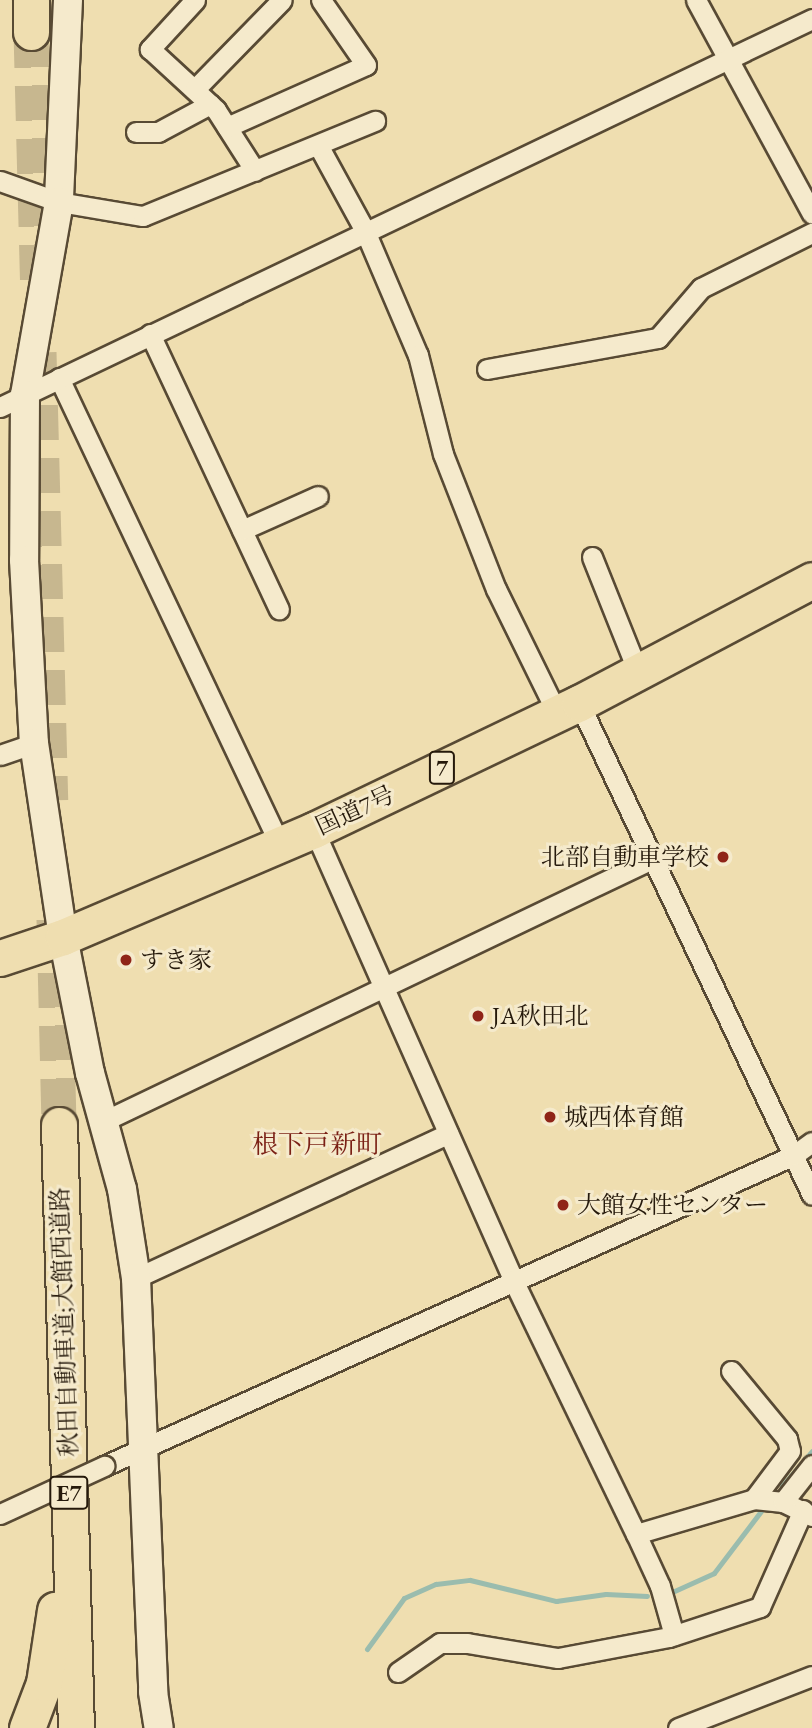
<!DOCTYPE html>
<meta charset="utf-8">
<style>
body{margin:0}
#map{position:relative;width:812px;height:1728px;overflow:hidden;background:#efdeb0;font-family:"EB Garamond","Noto Serif JP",serif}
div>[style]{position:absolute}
.stream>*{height:5px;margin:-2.5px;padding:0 2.5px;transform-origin:2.5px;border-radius:2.5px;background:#9abcae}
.highway-tunnel>*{height:35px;margin-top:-17.5px;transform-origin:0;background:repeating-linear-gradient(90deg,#c7b78f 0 35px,transparent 0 53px)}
.roads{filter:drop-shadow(2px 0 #584a34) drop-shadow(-2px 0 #584a34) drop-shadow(0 2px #584a34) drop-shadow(0 -2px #584a34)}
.street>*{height:19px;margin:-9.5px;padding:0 9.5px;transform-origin:9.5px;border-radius:9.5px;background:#f5eacc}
.secondary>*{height:28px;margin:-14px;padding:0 14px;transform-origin:14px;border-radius:14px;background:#f5eacc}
.highway>*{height:35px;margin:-17.5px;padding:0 17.5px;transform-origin:17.5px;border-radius:17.5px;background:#efdeb0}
.bridges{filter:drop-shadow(2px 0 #584a34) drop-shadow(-2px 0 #584a34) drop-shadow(0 2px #584a34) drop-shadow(0 -2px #584a34)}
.street-bridge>*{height:19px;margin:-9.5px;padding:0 9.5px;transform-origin:9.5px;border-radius:9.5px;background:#f5eacc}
.dots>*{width:19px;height:19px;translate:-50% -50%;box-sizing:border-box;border:4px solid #f5eacc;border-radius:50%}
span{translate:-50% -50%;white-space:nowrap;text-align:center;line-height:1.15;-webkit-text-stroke:6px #f5eacc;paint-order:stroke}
.shield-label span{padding:2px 5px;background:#f5eacc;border:2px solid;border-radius:5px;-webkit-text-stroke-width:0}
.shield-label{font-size:23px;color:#25190b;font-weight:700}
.street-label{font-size:24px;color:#25190b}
.poi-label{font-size:24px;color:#25190b}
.right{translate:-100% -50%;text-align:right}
.left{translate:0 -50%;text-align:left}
.neighbourhood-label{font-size:26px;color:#7a1f14}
</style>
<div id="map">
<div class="stream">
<div style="left:782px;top:1486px;width:46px;rotate:-49.4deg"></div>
<div style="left:670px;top:1593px;width:48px;rotate:-24.4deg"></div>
<div style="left:714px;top:1573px;width:78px;rotate:-52.8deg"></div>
<div style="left:367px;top:1649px;width:63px;rotate:-54deg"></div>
<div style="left:404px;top:1598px;width:35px;rotate:-24deg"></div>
<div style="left:436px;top:1584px;width:34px;rotate:-7deg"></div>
<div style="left:470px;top:1580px;width:89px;rotate:13.7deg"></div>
<div style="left:556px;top:1601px;width:50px;rotate:-8deg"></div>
<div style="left:606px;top:1594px;width:41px;rotate:2.8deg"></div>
</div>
<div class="highway-tunnel">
<div style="left:31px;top:32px;width:264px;rotate:88.5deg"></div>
<div style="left:39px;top:352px;width:448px;rotate:88.5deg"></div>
<div style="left:54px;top:919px;width:206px;rotate:88.6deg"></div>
</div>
<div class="roads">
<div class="street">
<div style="left:195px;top:0;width:67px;rotate:132.6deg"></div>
<div style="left:150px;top:49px;width:90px;rotate:42.7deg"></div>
<div style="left:216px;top:110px;width:72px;rotate:57.4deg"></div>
<div style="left:696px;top:0;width:243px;rotate:61.5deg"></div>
<div style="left:195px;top:89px;width:124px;rotate:-45.7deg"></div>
<div style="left:227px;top:127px;width:152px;rotate:-24deg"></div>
<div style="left:366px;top:65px;width:79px;rotate:-124.7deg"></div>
<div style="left:136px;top:132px;width:22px"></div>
<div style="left:158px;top:132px;width:59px;rotate:-28.3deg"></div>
<div style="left:318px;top:145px;width:98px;rotate:61.3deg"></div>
<div style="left:365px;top:231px;width:135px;rotate:66.9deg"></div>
<div style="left:418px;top:355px;width:102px;rotate:75.8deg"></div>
<div style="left:443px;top:454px;width:145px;rotate:68.6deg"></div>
<div style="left:496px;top:589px;width:138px;rotate:63.8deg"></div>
<div style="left:0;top:181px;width:63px;rotate:19.6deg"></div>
<div style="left:59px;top:202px;width:85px;rotate:9.5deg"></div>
<div style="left:143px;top:216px;width:251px;rotate:-22.3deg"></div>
<div style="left:150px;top:334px;width:304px;rotate:64.9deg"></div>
<div style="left:487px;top:369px;width:174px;rotate:-10.3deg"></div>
<div style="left:658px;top:338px;width:66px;rotate:-49.3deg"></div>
<div style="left:701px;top:288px;width:124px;rotate:-26.4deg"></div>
<div style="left:59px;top:378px;width:517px;rotate:64.67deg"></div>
<div style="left:0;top:407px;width:900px;rotate:-25.54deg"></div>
<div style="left:242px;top:530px;width:83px;rotate:-24.1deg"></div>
<div style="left:592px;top:557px;width:124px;rotate:68.2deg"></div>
<div style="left:579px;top:703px;width:544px;rotate:64.66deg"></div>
<div style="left:0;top:755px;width:36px;rotate:-19deg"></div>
<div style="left:314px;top:830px;width:492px;rotate:66.1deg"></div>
<div style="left:513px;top:1280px;width:282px;rotate:64.2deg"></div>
<div style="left:636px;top:1534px;width:123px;rotate:-16.5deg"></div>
<div style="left:754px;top:1499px;width:29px;rotate:6deg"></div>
<div style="left:783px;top:1502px;width:32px;rotate:26deg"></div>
<div style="left:104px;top:1121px;width:610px;rotate:-25.56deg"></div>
<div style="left:136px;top:1278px;width:344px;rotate:-24.8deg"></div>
<div style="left:731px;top:1371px;width:88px;rotate:50.5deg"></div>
<div style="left:787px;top:1439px;width:12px;rotate:76deg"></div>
<div style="left:790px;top:1451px;width:60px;rotate:126.9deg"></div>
<div style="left:104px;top:1466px;width:757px;rotate:-24.26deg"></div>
<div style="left:794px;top:1155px;width:22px;rotate:-36deg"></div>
<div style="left:783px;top:1502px;width:47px;rotate:-51.9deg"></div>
<div style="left:636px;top:1534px;width:57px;rotate:65.2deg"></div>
<div style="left:660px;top:1586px;width:51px;rotate:74.1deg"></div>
<div style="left:398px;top:1672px;width:51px;rotate:-34.6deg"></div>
<div style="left:440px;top:1643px;width:27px"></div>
<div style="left:467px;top:1643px;width:92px;rotate:9.4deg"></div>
<div style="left:558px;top:1658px;width:113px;rotate:-10.7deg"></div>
<div style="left:669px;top:1637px;width:96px;rotate:-18.2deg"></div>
<div style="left:760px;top:1607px;width:106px;rotate:-66.1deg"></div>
<div style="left:678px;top:1728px;width:144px;rotate:-21.2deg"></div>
</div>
<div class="secondary">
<div style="left:68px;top:0;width:202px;rotate:92.6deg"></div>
<div style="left:59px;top:202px;width:196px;rotate:100deg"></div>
<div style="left:25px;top:395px;width:165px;rotate:90.3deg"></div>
<div style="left:24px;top:560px;width:183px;rotate:86.9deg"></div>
<div style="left:34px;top:743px;width:196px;rotate:81.5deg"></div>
<div style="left:63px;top:937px;width:139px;rotate:78.8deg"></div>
<div style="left:90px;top:1073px;width:120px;rotate:74.6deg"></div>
<div style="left:122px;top:1189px;width:90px;rotate:81.1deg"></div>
<div style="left:136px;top:1278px;width:414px;rotate:87.6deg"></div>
<div style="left:153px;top:1692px;width:36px;rotate:81deg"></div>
</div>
<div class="highway">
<div style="left:31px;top:0;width:32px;rotate:90deg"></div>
<div style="left:0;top:958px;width:66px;rotate:-18.4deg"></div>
<div style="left:63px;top:937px;width:273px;rotate:-23.1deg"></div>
<div style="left:314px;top:830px;width:294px;rotate:-25.6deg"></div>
<div style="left:579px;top:703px;width:263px;rotate:-27.8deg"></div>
<div style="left:59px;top:1125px;width:603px;rotate:88.39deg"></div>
<div style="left:27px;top:1728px;width:48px;rotate:-69.3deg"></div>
<div style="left:44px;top:1683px;width:74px;rotate:-81.4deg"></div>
</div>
</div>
<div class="bridges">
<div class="street-bridge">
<div style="left:0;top:1514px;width:115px;rotate:-24.8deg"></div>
</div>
</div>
<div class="dots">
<div style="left:723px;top:857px;background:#8f2418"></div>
<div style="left:126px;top:960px;background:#8f2418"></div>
<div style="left:478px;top:1016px;background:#8f2418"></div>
<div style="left:550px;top:1117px;background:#8f2418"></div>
<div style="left:563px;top:1205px;background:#8f2418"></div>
</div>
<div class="shield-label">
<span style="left:442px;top:768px">7</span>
<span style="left:69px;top:1493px">E7</span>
</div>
<div class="street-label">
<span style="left:355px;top:810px;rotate:-25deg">国道7号</span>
<span style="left:64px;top:1322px;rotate:-92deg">秋田自動車道;大館西道路</span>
</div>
<div class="poi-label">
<span class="right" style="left:709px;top:857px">北部自動車学校</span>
<span class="left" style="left:140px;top:960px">すき家</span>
<span class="left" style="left:492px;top:1016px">JA秋田北</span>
<span class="left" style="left:564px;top:1117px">城西体育館</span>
<span class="left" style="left:577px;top:1205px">大館女性センター</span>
</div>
<div class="neighbourhood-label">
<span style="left:317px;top:1145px">根下戸新町</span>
</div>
</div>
